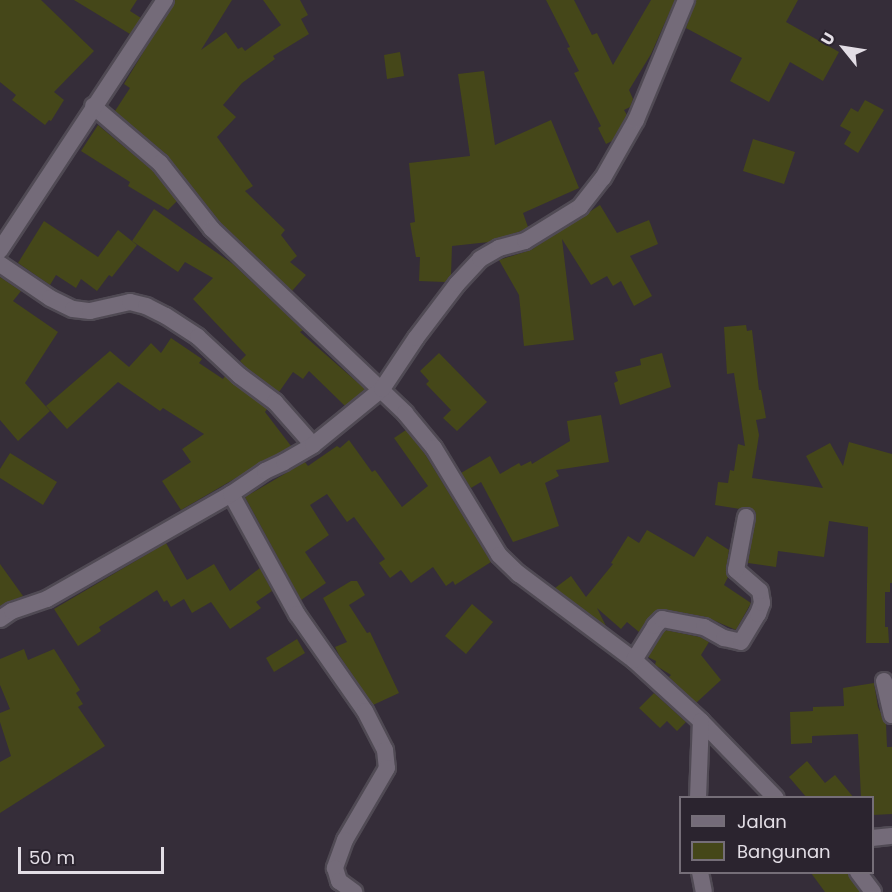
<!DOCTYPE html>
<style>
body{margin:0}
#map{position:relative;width:892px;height:892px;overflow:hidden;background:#352d39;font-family:Poppins,sans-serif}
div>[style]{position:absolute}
.building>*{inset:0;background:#454719}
.roads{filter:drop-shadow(2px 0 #504a54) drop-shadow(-2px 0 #504a54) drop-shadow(0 2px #504a54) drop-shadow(0 -2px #504a54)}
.minor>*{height:16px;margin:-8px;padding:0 8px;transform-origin:8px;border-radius:8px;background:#746b79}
.secondary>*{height:16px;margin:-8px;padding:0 8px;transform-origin:8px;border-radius:8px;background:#746b79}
span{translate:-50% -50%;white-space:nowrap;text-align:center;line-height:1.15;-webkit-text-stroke:6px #2b242f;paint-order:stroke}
.legend{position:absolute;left:679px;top:796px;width:195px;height:78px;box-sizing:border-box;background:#2b242f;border:2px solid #756e78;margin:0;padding:8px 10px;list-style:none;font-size:18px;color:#e3dee6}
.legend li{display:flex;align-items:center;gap:12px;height:30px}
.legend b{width:30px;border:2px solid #756e78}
.north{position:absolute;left:814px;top:18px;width:60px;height:60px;-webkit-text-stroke:4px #2b242f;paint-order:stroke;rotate:300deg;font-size:16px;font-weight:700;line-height:24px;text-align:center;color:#e3dee6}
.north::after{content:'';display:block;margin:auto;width:21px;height:27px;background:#e3dee6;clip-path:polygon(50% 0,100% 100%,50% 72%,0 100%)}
.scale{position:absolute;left:18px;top:847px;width:146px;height:27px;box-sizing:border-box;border:3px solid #e3dee6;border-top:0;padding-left:8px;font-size:18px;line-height:21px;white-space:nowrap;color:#e3dee6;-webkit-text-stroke:4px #2b242f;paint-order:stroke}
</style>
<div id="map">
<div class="building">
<div style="clip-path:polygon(0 0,41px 0,94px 51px,54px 92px,64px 100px,51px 121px,49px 120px,45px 125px,12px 100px,16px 95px,0 82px)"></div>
<div style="clip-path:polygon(74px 0,137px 0,130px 11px,141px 18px,130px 34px)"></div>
<div style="clip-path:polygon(175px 0,232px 0,201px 50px,226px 32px,238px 49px,242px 47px,245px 51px,281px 25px,263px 0,300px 0,308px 15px,301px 19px,309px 34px,273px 56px,275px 59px,242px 83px,223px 105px,236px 117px,217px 137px,253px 186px,245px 191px,285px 230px,281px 235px,297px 256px,290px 262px,306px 275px,292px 291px,220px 222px,167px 155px,115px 111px,130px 88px,124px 84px)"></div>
<div style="clip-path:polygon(546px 0,574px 0,592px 35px,597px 33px,613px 65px,651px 0,675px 0,651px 54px,629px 90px,633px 99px,630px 107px,624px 110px,627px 115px,612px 141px,606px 144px,598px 128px,601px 126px,574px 73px,579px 71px,567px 48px,570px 47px)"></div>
<div style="clip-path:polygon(696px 0,798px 0,786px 22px,839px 52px,823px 81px,790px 62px,769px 102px,730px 81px,742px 58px,686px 28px)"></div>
<div style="clip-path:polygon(400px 52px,404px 76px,387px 79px,384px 55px)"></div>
<div style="clip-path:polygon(484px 71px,495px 145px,551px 120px,579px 188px,523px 213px,528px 227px,521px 231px,489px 242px,452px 246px,451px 275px,445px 282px,419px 281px,420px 257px,416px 257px,410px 223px,415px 222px,409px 163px,470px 156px,458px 74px)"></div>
<div style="clip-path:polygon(865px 100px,884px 110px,858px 153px,844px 144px,851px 132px,840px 126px,851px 108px,858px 112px)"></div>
<div style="clip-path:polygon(98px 125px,152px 170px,177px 201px,168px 210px,128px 186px,130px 182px,81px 151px)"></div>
<div style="clip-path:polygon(753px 139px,795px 152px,784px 184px,743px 171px)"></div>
<div style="clip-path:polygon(600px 205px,617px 233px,649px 220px,658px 244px,630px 256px,652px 296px,634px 306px,621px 281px,613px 286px,607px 276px,591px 285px,562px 239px,574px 340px,524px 346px,519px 295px,499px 260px,531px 250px)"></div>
<div style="clip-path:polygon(154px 209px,233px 264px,303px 330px,300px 332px,365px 389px,345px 406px,309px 371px,303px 379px,293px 372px,279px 392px,247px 368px,240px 361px,246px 355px,193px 299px,213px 278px,185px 262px,178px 272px,132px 241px)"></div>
<div style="clip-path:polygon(44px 221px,98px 257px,118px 230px,137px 245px,112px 277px,109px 275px,97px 291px,81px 279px,76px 288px,56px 275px,50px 285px,18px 263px)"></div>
<div style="clip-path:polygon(0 277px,21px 291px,13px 301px,58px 332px,25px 383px,50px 411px,18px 441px,0 420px)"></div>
<div style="clip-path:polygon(746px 325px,747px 331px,752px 330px,759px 390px,761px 390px,766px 418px,756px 420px,759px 435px,752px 478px,823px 488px,806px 456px,830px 443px,843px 466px,849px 442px,892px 454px,892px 583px,890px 583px,890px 592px,885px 592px,885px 627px,888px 627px,889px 643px,866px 643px,868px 527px,829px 521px,824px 557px,778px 551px,776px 567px,748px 563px,756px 513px,748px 507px,740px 509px,715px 505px,718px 482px,728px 483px,730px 470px,734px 471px,738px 444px,745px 446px,734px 373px,727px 374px,724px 327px)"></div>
<div style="clip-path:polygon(171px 338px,202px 359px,199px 363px,223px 379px,225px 376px,267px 409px,265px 412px,291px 446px,181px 510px,162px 481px,191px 462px,182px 449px,204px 434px,163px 408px,160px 411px,118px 382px,67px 429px,46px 406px,110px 351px,129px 367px,151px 343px,161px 353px)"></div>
<div style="clip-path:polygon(439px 353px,487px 402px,457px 431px,443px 418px,451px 410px,426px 384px,429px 381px,420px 371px)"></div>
<div style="clip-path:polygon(662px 353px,671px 387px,620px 405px,614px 383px,618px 381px,615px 372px,641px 365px,640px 359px)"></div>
<div style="clip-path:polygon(601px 415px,609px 462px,556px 470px,559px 476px,545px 483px,559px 526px,513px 542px,481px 482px,471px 488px,461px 473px,490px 456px,500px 474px,519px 463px,521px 466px,531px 461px,532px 464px,570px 441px,567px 421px)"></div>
<div style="clip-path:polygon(406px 430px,425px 454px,491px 562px,455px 585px,453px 581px,446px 586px,433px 567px,411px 583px,401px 570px,390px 578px,379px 563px,385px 559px,354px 517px,347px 522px,327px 494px,310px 505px,329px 535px,305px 552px,326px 583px,301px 600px,245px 497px,305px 462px,308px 466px,337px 446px,340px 448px,349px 440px,372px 472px,375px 470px,402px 507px,428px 486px,394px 438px)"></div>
<div style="clip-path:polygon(10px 453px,57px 482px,43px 505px,0 478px,0 469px)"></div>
<div style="clip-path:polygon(647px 530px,694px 557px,707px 536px,729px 550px,726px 569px,728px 577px,724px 585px,751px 603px,736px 630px,706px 617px,663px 609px,655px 612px,639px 632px,627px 622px,621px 629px,597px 608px,606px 626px,555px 588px,571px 576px,586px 597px,613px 564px,611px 563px,628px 536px,639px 543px)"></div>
<div style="clip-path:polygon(166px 543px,187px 580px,214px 564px,230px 591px,260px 568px,272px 591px,256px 602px,261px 608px,230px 629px,211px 602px,192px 613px,184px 599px,171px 607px,167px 600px,164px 602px,157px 590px,99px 627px,101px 631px,78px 646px,54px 609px)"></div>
<div style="clip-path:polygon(0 564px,23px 596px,0 606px)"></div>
<div style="clip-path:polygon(351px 581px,357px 581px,365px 595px,349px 605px,367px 633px,370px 632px,399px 693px,373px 705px,339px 655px,335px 647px,347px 642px,323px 598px)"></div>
<div style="clip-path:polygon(472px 604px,493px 622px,466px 654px,445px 636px)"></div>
<div style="clip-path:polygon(665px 630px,700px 637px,709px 642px,701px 655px,721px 680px,696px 703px,669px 677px,671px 675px,655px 665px,656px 661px,648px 657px)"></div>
<div style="clip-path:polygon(297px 639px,305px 653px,274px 672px,266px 658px)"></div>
<div style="clip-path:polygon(24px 649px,28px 660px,54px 649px,80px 690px,76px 693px,83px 704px,78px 707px,105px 746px,0 813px,0 762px,11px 756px,0 722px,0 713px,10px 709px,0 685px,0 659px)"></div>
<div style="clip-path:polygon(874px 683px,878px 707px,886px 724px,887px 747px,892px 747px,892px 814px,873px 815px,873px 798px,861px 798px,858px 734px,812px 736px,812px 743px,791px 744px,790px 712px,813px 711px,813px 707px,844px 706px,843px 688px)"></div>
<div style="clip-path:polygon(654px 693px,686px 722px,677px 731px,667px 721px,660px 728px,639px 708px)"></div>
<div style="clip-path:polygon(807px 761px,825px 783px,835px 775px,854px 798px,807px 798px,789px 777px)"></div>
<div style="clip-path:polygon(811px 873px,848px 873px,860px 892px,825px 892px)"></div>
</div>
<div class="roads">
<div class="minor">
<div style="left:93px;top:106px;width:88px;rotate:40.4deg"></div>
<div style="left:160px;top:163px;width:84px;rotate:51.8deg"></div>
<div style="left:212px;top:229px;width:267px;rotate:43.6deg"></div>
<div style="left:405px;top:413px;width:45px;rotate:50.4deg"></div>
<div style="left:434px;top:448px;width:125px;rotate:58.7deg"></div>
<div style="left:499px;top:555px;width:28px;rotate:44deg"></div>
<div style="left:519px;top:574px;width:144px;rotate:36.8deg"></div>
<div style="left:634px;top:660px;width:91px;rotate:42.3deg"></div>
<div style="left:701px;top:721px;width:107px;rotate:45.8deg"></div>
<div style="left:0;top:264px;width:60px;rotate:34.2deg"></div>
<div style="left:50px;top:298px;width:25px;rotate:26deg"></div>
<div style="left:73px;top:309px;width:17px;rotate:7deg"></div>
<div style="left:90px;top:311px;width:41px;rotate:-12.7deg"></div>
<div style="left:130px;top:302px;width:16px;rotate:14deg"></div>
<div style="left:146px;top:306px;width:22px;rotate:27deg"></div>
<div style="left:166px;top:316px;width:38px;rotate:33deg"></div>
<div style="left:198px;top:337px;width:57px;rotate:42.9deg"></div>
<div style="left:240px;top:376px;width:44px;rotate:36.6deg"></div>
<div style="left:275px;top:402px;width:57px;rotate:48.5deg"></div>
<div style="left:231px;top:494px;width:137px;rotate:61.2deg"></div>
<div style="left:297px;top:614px;width:118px;rotate:55deg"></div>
<div style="left:365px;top:711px;width:44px;rotate:62.9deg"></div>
<div style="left:385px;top:750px;width:18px;rotate:84deg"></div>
<div style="left:387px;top:768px;width:83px;rotate:120.3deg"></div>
<div style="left:345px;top:840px;width:30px;rotate:110deg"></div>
<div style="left:335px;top:868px;width:14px;rotate:73deg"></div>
<div style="left:339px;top:881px;width:19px;rotate:36deg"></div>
<div style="left:0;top:619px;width:14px;rotate:-34deg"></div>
<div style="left:12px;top:611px;width:37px;rotate:-19deg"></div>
<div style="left:47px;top:599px;width:212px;rotate:-29.7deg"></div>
<div style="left:231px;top:494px;width:41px;rotate:-34.1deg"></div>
<div style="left:265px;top:471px;width:21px;rotate:-25deg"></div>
<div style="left:284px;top:462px;width:34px;rotate:-30deg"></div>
<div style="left:313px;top:445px;width:89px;rotate:-39.1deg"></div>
<div style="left:382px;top:389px;width:61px;rotate:-56.3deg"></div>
<div style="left:416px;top:338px;width:68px;rotate:-52.8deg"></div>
<div style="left:457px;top:284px;width:34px;rotate:-47deg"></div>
<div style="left:480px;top:259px;width:22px;rotate:-30deg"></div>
<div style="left:499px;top:248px;width:27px;rotate:-15deg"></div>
<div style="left:525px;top:241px;width:65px;rotate:-31.7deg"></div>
<div style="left:580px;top:207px;width:37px;rotate:-52deg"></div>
<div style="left:603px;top:178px;width:67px;rotate:-60.4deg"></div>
<div style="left:636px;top:120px;width:130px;rotate:-67.4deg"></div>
<div style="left:634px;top:660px;width:40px;rotate:-58deg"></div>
<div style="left:655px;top:626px;width:10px;rotate:-45deg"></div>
<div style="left:662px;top:619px;width:43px;rotate:10.8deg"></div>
<div style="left:704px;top:627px;width:23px;rotate:29deg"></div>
<div style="left:724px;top:638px;width:17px;rotate:13deg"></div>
<div style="left:741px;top:642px;width:33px;rotate:-59deg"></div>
<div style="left:758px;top:614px;width:12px;rotate:-70deg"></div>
<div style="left:762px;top:603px;width:12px;rotate:-99deg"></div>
<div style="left:760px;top:591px;width:32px;rotate:-139deg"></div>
<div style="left:736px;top:570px;width:54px;rotate:-79.3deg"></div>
<div style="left:884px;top:681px;width:35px;rotate:77deg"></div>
<div style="left:698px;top:798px;width:77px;rotate:-87.8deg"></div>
<div style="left:872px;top:838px;width:20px;rotate:-6deg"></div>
<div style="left:700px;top:872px;width:20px;rotate:79deg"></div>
<div style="left:858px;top:872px;width:25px;rotate:53deg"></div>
</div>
<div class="secondary">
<div style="left:0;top:250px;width:300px;rotate:-56.6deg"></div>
</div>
</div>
<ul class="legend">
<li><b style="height:8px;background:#746b79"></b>Jalan</li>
<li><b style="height:16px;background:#454719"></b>Bangunan</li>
</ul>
<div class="north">U</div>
<div class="scale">50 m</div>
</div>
